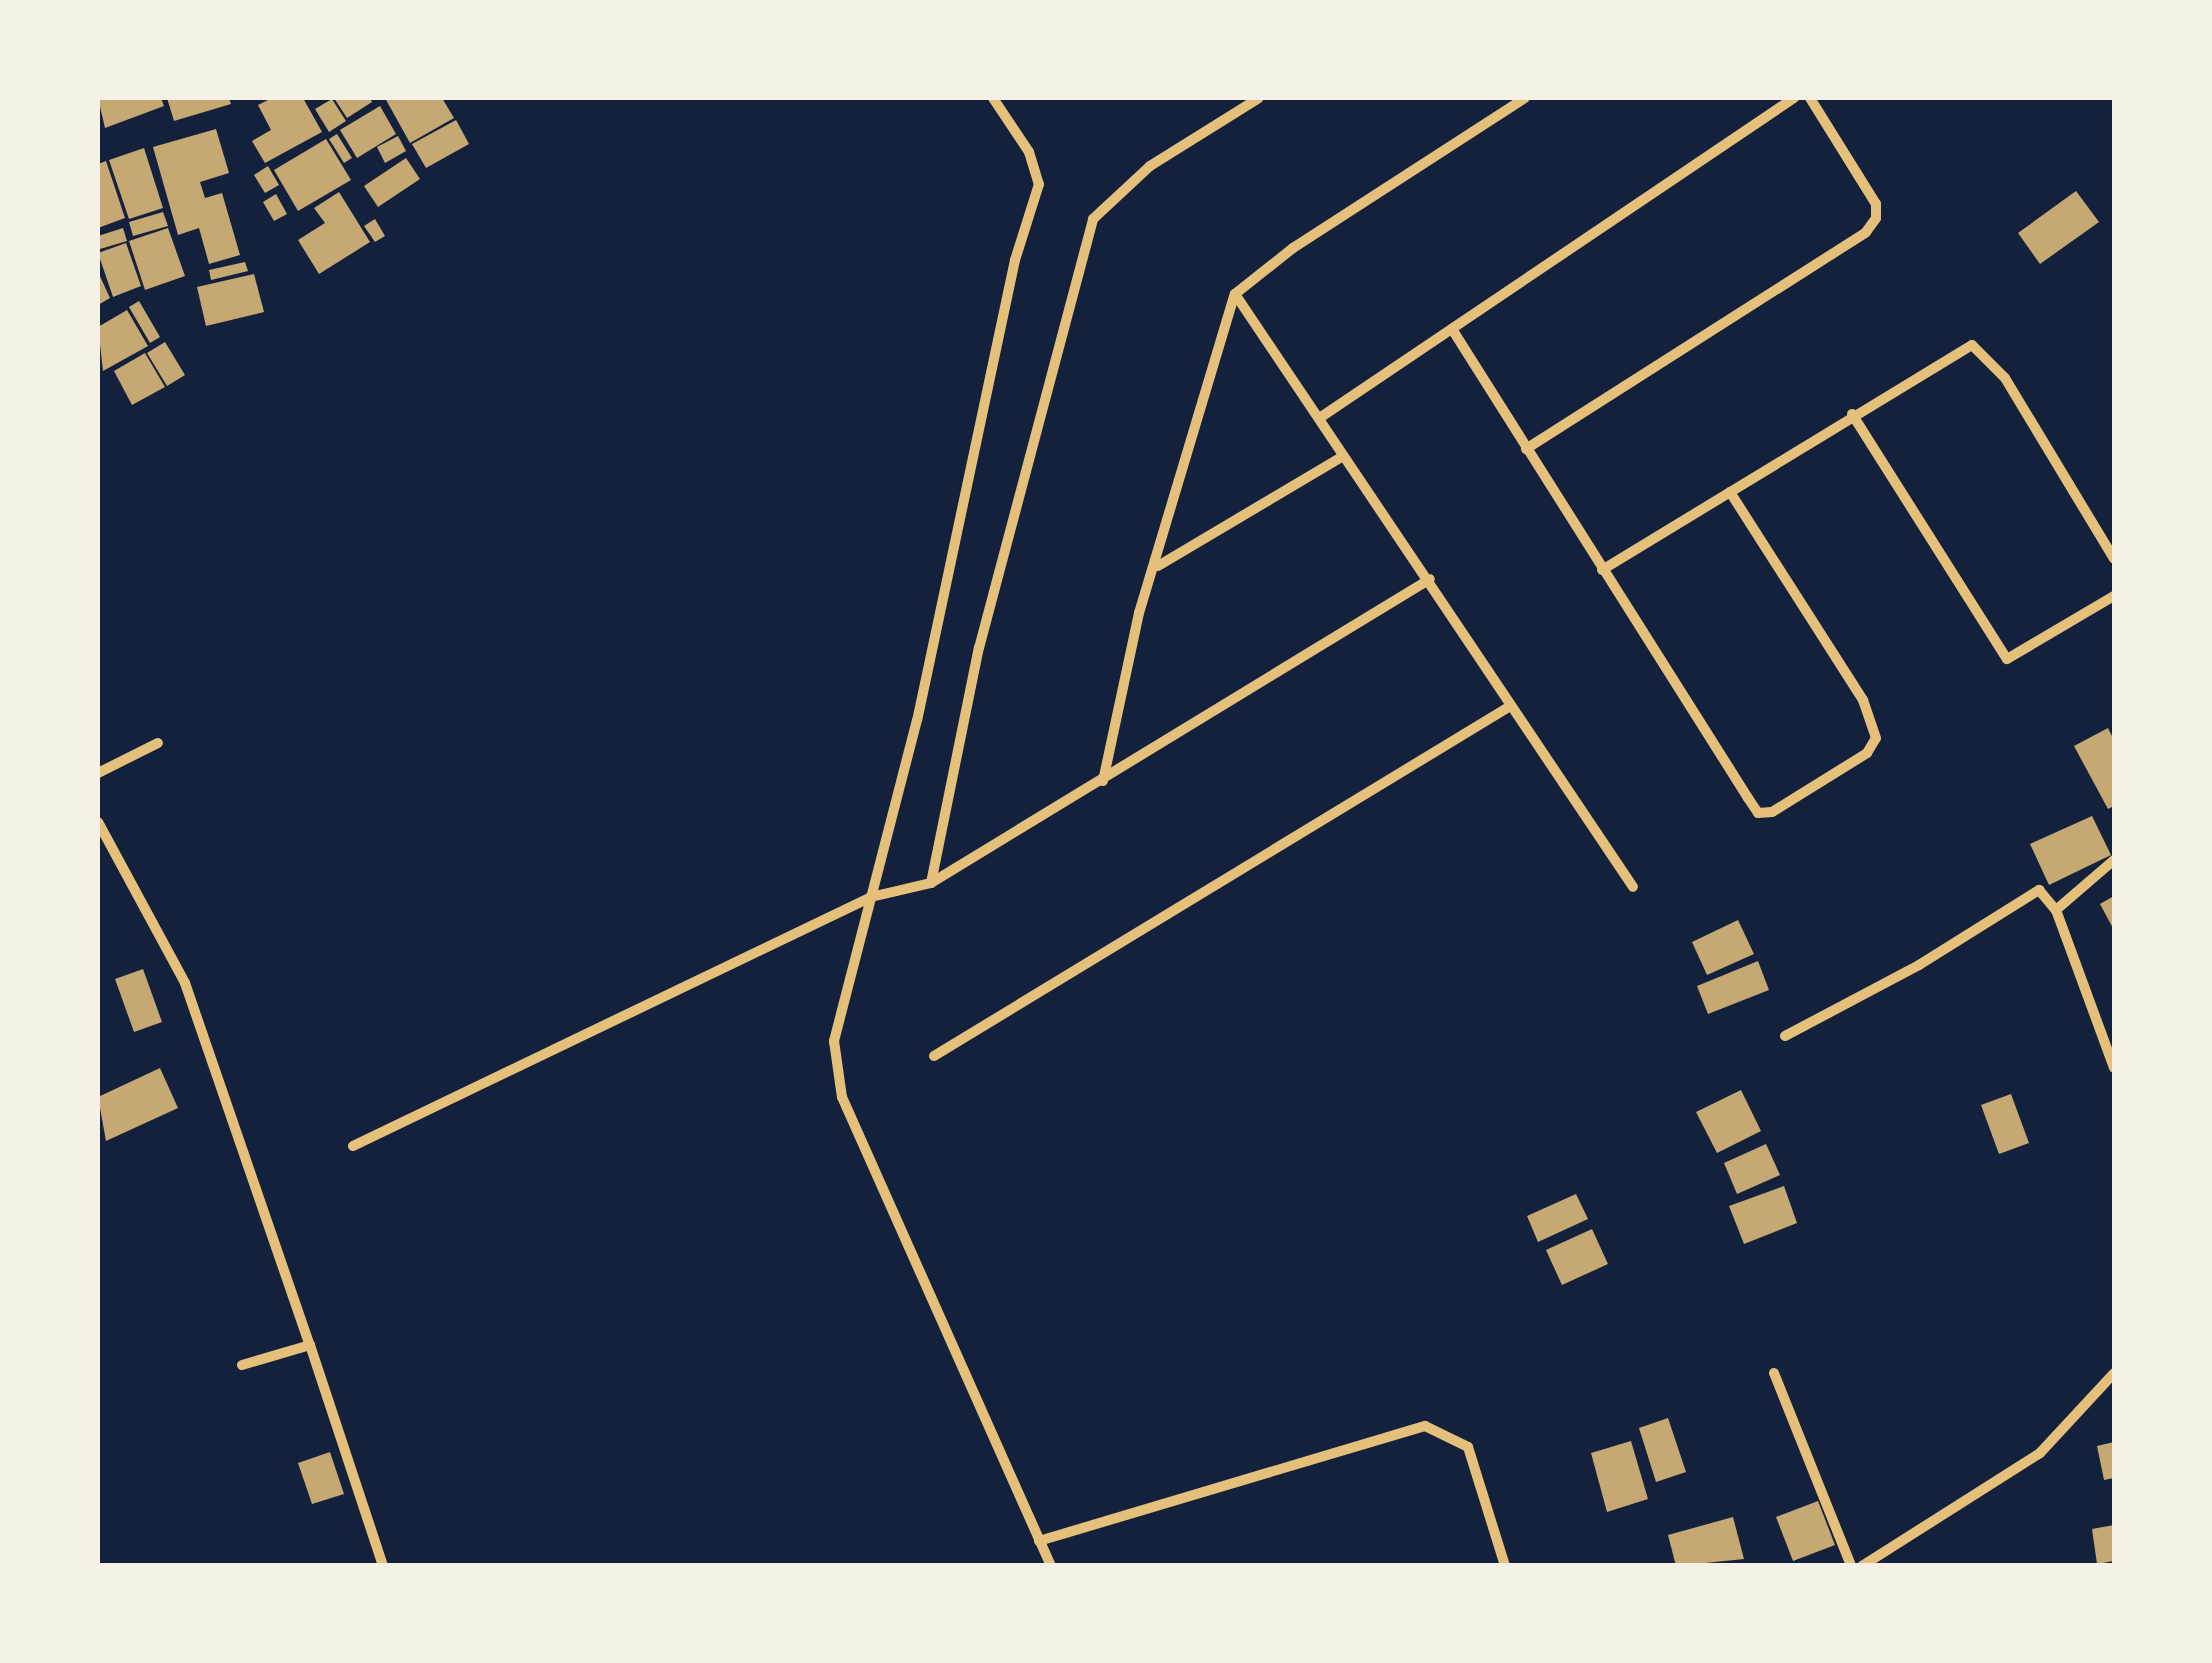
<!DOCTYPE html>
<style>
body{margin:0}
#map{position:relative;width:2212px;height:1663px;overflow:hidden;background:#14213d;font-family:"Archivo Narrow",sans-serif}
div>[style]{position:absolute}
.building>*{inset:0;background:#c6a872}
.minor>*{height:10px;margin:-5px;padding:0 5px;transform-origin:5px;border-radius:5px;background:#e5c07b}
span{translate:-50% -50%;white-space:nowrap;text-align:center;line-height:1.15;-webkit-text-stroke:10px #f6f1e7;paint-order:stroke}
.frame{position:absolute;inset:0;border:100px solid #f6f1e7;pointer-events:none}
</style>
<div id="map">
<div class="building">
<div style="clip-path:polygon(98px 98px,161px 98px,164px 106px,105px 128px)"></div>
<div style="clip-path:polygon(167px 98px,229px 98px,231px 104px,174px 121px)"></div>
<div style="clip-path:polygon(272px 98px,303px 98px,322px 132px,265px 163px,252px 141px,271px 130px,258px 105px)"></div>
<div style="clip-path:polygon(334px 98px,370px 98px,372px 102px,347px 118px)"></div>
<div style="clip-path:polygon(385px 98px,442px 98px,454px 118px,410px 143px)"></div>
<div style="clip-path:polygon(332px 99px,346px 121px,329px 132px,315px 109px)"></div>
<div style="clip-path:polygon(380px 106px,396px 134px,357px 158px,340px 130px)"></div>
<div style="clip-path:polygon(456px 120px,469px 144px,426px 168px,412px 144px)"></div>
<div style="clip-path:polygon(216px 129px,229px 173px,200px 182px,205px 198px,222px 193px,240px 255px,209px 264px,199px 228px,178px 235px,153px 147px)"></div>
<div style="clip-path:polygon(337px 134px,352px 158px,344px 163px,329px 139px)"></div>
<div style="clip-path:polygon(398px 136px,406px 151px,385px 163px,377px 147px)"></div>
<div style="clip-path:polygon(326px 139px,351px 180px,298px 211px,274px 170px)"></div>
<div style="clip-path:polygon(144px 148px,163px 208px,129px 219px,109px 160px)"></div>
<div style="clip-path:polygon(406px 158px,420px 179px,378px 207px,364px 186px)"></div>
<div style="clip-path:polygon(106px 161px,125px 218px,98px 228px,98px 164px)"></div>
<div style="clip-path:polygon(268px 166px,279px 185px,265px 193px,254px 175px)"></div>
<div style="clip-path:polygon(2076px 191px,2099px 222px,2040px 264px,2018px 233px)"></div>
<div style="clip-path:polygon(339px 192px,370px 242px,319px 274px,298px 240px,325px 223px,314px 208px)"></div>
<div style="clip-path:polygon(276px 194px,287px 214px,274px 221px,263px 202px)"></div>
<div style="clip-path:polygon(163px 212px,168px 226px,133px 236px,129px 222px)"></div>
<div style="clip-path:polygon(375px 219px,385px 236px,375px 242px,364px 226px)"></div>
<div style="clip-path:polygon(123px 228px,127px 241px,100px 249px,98px 236px)"></div>
<div style="clip-path:polygon(168px 228px,185px 276px,145px 290px,129px 241px)"></div>
<div style="clip-path:polygon(126px 243px,141px 286px,113px 297px,98px 253px)"></div>
<div style="clip-path:polygon(245px 262px,248px 271px,211px 280px,209px 270px)"></div>
<div style="clip-path:polygon(98px 272px,110px 298px,98px 305px)"></div>
<div style="clip-path:polygon(254px 274px,264px 312px,206px 326px,197px 287px)"></div>
<div style="clip-path:polygon(139px 301px,160px 337px,150px 343px,129px 307px)"></div>
<div style="clip-path:polygon(127px 310px,148px 346px,103px 371px,98px 327px)"></div>
<div style="clip-path:polygon(165px 342px,185px 375px,167px 386px,147px 353px)"></div>
<div style="clip-path:polygon(145px 353px,165px 387px,132px 405px,114px 371px)"></div>
<div style="clip-path:polygon(2108px 728px,2114px 740px,2114px 806px,2108px 809px,2074px 746px)"></div>
<div style="clip-path:polygon(2092px 816px,2111px 855px,2049px 885px,2030px 844px)"></div>
<div style="clip-path:polygon(2114px 896px,2114px 930px,2100px 904px)"></div>
<div style="clip-path:polygon(1738px 920px,1754px 954px,1707px 975px,1692px 942px)"></div>
<div style="clip-path:polygon(1758px 961px,1769px 990px,1708px 1014px,1697px 986px)"></div>
<div style="clip-path:polygon(143px 969px,162px 1022px,134px 1032px,115px 979px)"></div>
<div style="clip-path:polygon(160px 1068px,178px 1108px,106px 1141px,98px 1097px)"></div>
<div style="clip-path:polygon(1741px 1090px,1761px 1131px,1717px 1153px,1696px 1112px)"></div>
<div style="clip-path:polygon(2011px 1094px,2029px 1143px,1999px 1154px,1981px 1105px)"></div>
<div style="clip-path:polygon(1766px 1144px,1780px 1175px,1737px 1194px,1724px 1163px)"></div>
<div style="clip-path:polygon(1784px 1186px,1797px 1223px,1744px 1244px,1729px 1206px)"></div>
<div style="clip-path:polygon(1576px 1194px,1588px 1219px,1538px 1242px,1527px 1216px)"></div>
<div style="clip-path:polygon(1592px 1229px,1608px 1264px,1562px 1285px,1546px 1250px)"></div>
<div style="clip-path:polygon(1668px 1418px,1686px 1472px,1656px 1482px,1639px 1428px)"></div>
<div style="clip-path:polygon(1631px 1441px,1648px 1499px,1607px 1512px,1591px 1453px)"></div>
<div style="clip-path:polygon(2114px 1442px,2114px 1478px,2104px 1480px,2097px 1446px)"></div>
<div style="clip-path:polygon(330px 1452px,344px 1494px,312px 1504px,298px 1463px)"></div>
<div style="clip-path:polygon(1818px 1501px,1835px 1545px,1793px 1561px,1776px 1517px)"></div>
<div style="clip-path:polygon(1733px 1517px,1744px 1559px,1676px 1566px,1668px 1535px)"></div>
<div style="clip-path:polygon(2114px 1525px,2114px 1561px,2097px 1564px,2092px 1529px)"></div>
</div>
<div class="minor">
<div style="left:993px;top:98px;width:65px;rotate:56.3deg"></div>
<div style="left:1029px;top:152px;width:34px;rotate:73deg"></div>
<div style="left:1039px;top:184px;width:80px;rotate:107.5deg"></div>
<div style="left:1015px;top:260px;width:470px;rotate:102deg"></div>
<div style="left:917px;top:720px;width:332px;rotate:104.5deg"></div>
<div style="left:834px;top:1041px;width:57px;rotate:81.9deg"></div>
<div style="left:842px;top:1097px;width:513px;rotate:65.98deg"></div>
<div style="left:1235px;top:294px;width:714px;rotate:56.13deg"></div>
<div style="left:1452px;top:329px;width:555px;rotate:57.74deg"></div>
<div style="left:1748px;top:798px;width:18px;rotate:56deg"></div>
<div style="left:1758px;top:813px;width:14px;rotate:-4deg"></div>
<div style="left:1772px;top:812px;width:112px;rotate:-31.8deg"></div>
<div style="left:1867px;top:753px;width:17px;rotate:-59deg"></div>
<div style="left:1876px;top:738px;width:40px;rotate:-108.9deg"></div>
<div style="left:1863px;top:700px;width:247px;rotate:-122.6deg"></div>
<div style="left:1852px;top:414px;width:290px;rotate:57.7deg"></div>
<div style="left:2007px;top:659px;width:124px;rotate:-30.5deg"></div>
<div style="left:1321px;top:417px;width:571px;rotate:-34deg"></div>
<div style="left:1526px;top:449px;width:403px;rotate:-32.5deg"></div>
<div style="left:1866px;top:232px;width:17px;rotate:-54deg"></div>
<div style="left:1876px;top:218px;width:14px;rotate:-90deg"></div>
<div style="left:1876px;top:204px;width:125px;rotate:-121.9deg"></div>
<div style="left:1158px;top:566px;width:215px;rotate:-30.7deg"></div>
<div style="left:1602px;top:570px;width:433px;rotate:-31.3deg"></div>
<div style="left:1972px;top:345px;width:47px;rotate:45deg"></div>
<div style="left:2005px;top:378px;width:211px;rotate:58.9deg"></div>
<div style="left:98px;top:773px;width:67px;rotate:-26.6deg"></div>
<div style="left:1103px;top:781px;width:172px;rotate:-77.9deg"></div>
<div style="left:1139px;top:613px;width:333px;rotate:-73.3deg"></div>
<div style="left:1235px;top:294px;width:74px;rotate:-38.4deg"></div>
<div style="left:1293px;top:248px;width:276px;rotate:-32.9deg"></div>
<div style="left:98px;top:822px;width:183px;rotate:61.6deg"></div>
<div style="left:185px;top:983px;width:383px;rotate:71deg"></div>
<div style="left:931px;top:883px;width:240px;rotate:-78.5deg"></div>
<div style="left:979px;top:648px;width:444px;rotate:-75.1deg"></div>
<div style="left:1093px;top:219px;width:78px;rotate:-42.9deg"></div>
<div style="left:1150px;top:166px;width:128px;rotate:-32deg"></div>
<div style="left:2056px;top:910px;width:77px;rotate:-40.8deg"></div>
<div style="left:1785px;top:1036px;width:152px;rotate:-27.9deg"></div>
<div style="left:1919px;top:965px;width:142px;rotate:-32deg"></div>
<div style="left:2039px;top:890px;width:26px;rotate:50deg"></div>
<div style="left:2056px;top:910px;width:168px;rotate:69.8deg"></div>
<div style="left:934px;top:1056px;width:670px;rotate:-31.27deg"></div>
<div style="left:353px;top:1146px;width:575px;rotate:-25.67deg"></div>
<div style="left:871px;top:897px;width:62px;rotate:-13.1deg"></div>
<div style="left:931px;top:883px;width:584px;rotate:-31.35deg"></div>
<div style="left:242px;top:1365px;width:71px;rotate:-16.4deg"></div>
<div style="left:310px;top:1345px;width:233px;rotate:71.7deg"></div>
<div style="left:1774px;top:1373px;width:208px;rotate:68.2deg"></div>
<div style="left:1039px;top:1541px;width:403px;rotate:-16.6deg"></div>
<div style="left:1425px;top:1426px;width:48px;rotate:26deg"></div>
<div style="left:1468px;top:1447px;width:125px;rotate:72.7deg"></div>
<div style="left:1862px;top:1566px;width:211px;rotate:-32.4deg"></div>
<div style="left:2040px;top:1453px;width:109px;rotate:-47.2deg"></div>
</div>
<div class="frame"></div>
</div>
